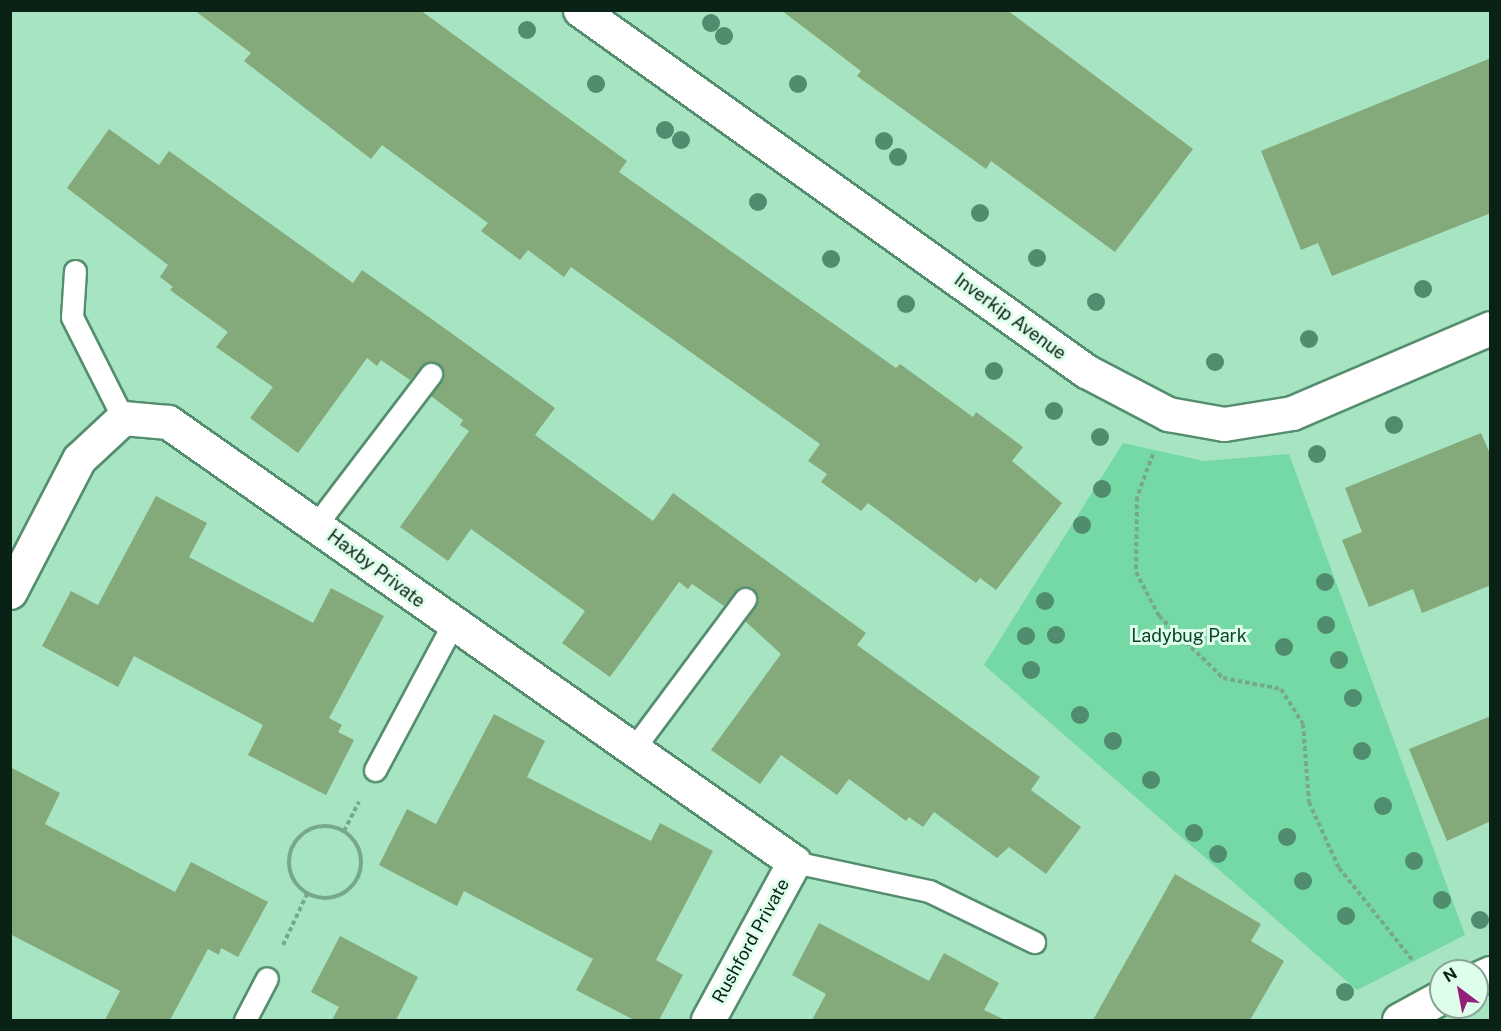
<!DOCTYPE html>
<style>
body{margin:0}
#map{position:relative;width:1501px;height:1031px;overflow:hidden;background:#a7e4c1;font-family:"Public Sans",sans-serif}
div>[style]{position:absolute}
.green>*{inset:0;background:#74d9a4}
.building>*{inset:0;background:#84a97a}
.path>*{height:4px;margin-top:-2px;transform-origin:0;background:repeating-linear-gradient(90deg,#76a88c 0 4.5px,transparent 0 7.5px)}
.path>.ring{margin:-2px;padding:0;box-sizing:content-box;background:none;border:4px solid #76a88c;border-radius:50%}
.roads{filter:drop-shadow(2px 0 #548e6e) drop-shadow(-2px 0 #548e6e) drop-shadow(0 2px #548e6e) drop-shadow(0 -2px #548e6e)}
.service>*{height:21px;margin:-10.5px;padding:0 10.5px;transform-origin:10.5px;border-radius:10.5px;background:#fff}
.minor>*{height:33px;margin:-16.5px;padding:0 16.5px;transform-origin:16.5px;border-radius:16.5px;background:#fff}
.trees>*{width:18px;height:18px;margin:-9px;border-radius:50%;background:#508c6e}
span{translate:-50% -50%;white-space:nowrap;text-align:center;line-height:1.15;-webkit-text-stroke:6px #dffdeb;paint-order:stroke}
.street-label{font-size:18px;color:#092215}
.park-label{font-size:18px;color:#09442b}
.frame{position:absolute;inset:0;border:12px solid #092215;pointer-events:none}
.north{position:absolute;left:1429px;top:959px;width:60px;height:60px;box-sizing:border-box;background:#dffdeb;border:2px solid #89a595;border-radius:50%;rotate:328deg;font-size:16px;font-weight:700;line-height:24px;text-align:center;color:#092215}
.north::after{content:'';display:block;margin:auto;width:21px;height:27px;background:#951e7b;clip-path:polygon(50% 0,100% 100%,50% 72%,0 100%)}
</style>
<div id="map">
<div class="green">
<div style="clip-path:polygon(1123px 443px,1204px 461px,1289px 454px,1465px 935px,1357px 990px,984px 665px)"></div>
</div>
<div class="building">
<div style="clip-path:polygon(194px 10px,420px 10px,627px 161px,619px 172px,896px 368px,900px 364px,973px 417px,976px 412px,999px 429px,1023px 447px,1012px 461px,1062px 503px,996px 590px,980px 578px,976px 583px,868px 503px,861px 511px,821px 482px,827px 474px,808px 461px,820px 444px,571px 267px,564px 277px,528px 250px,520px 260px,481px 231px,488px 223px,382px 145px,371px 159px,244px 61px,251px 53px)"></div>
<div style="clip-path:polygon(781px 10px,1007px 10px,1193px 149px,1115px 252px,991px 161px,986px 169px,857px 76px,861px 71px)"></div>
<div style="clip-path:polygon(1491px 58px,1491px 213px,1332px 276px,1318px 243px,1301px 250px,1261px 151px)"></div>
<div style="clip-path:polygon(109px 129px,159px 165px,169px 151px,353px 283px,362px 270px,433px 320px,555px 408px,535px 435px,653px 521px,673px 493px,866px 633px,857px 645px,1040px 777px,1031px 790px,1081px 827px,1046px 874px,1009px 847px,997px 858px,934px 812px,923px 827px,909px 817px,906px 821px,849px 779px,837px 795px,781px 755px,760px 784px,711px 750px,781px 654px,745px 621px,758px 601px,752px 588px,739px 588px,724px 606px,692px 584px,688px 589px,679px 582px,610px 677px,562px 643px,585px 611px,471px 529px,448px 561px,400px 527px,469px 431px,460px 425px,463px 420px,431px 396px,443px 376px,438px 364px,426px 363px,410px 380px,381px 360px,377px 366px,367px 358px,298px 453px,250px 418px,273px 387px,216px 347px,228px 332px,170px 290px,173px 287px,160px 277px,168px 265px,67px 188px)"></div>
<div style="clip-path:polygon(1481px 433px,1491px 456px,1491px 585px,1422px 613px,1413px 589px,1369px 607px,1342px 540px,1362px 532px,1345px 488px)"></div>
<div style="clip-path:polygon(156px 496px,207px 523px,189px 557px,313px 623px,331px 588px,384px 616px,329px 718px,342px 725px,338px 732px,354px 740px,326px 795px,248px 755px,263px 725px,134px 656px,118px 687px,42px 646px,71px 591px,98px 605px)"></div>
<div style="clip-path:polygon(494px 714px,545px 741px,527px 777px,651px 841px,660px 823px,713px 851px,656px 960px,683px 975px,659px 1020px,634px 1020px,576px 990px,593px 959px,464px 891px,457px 906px,379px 865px,407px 809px,436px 824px)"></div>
<div style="clip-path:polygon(1491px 716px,1491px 821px,1447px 841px,1409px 749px)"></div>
<div style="clip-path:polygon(10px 767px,60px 793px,45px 824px,175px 892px,191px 862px,268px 902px,238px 957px,221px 948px,219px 955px,208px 949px,170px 1020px,105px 1020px,120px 991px,10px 934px)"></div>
<div style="clip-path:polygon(1175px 874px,1261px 924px,1251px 941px,1284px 961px,1250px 1020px,1093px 1020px)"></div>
<div style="clip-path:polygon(819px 923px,929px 981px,944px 953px,999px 983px,984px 1010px,1005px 1020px,812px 1020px,826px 994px,792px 975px)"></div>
<div style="clip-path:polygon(340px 936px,418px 977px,396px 1020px,332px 1020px,339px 1007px,311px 992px)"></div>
</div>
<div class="path">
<div style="left:1153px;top:454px;width:46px;rotate:110.4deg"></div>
<div style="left:1137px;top:497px;width:75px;rotate:90.8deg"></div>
<div style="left:1136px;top:572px;width:50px;rotate:62.4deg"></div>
<div style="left:1159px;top:616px;width:89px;rotate:44.1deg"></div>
<div style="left:1223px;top:678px;width:59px;rotate:10.7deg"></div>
<div style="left:1281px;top:689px;width:41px;rotate:57.8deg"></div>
<div style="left:1303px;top:724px;width:78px;rotate:85.6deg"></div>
<div style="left:1309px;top:802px;width:72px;rotate:65.6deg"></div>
<div style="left:1339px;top:868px;width:120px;rotate:51.4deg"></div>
<div class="ring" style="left:289px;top:826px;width:68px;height:68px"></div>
<div style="left:344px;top:831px;width:33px;rotate:-63deg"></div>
<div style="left:283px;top:945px;width:56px;rotate:-64.8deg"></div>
</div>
<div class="roads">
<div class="service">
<div style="left:75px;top:271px;width:46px;rotate:93.7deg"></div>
<div style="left:72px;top:317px;width:113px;rotate:63.2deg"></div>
<div style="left:316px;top:525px;width:190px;rotate:-52.7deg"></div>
<div style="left:634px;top:748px;width:186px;rotate:-53.3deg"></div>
<div style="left:375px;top:770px;width:163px;rotate:-61.9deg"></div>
<div style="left:794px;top:862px;width:138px;rotate:12.1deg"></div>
<div style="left:929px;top:891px;width:117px;rotate:25.9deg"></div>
<div style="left:245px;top:1020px;width:47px;rotate:-62.4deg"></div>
</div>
<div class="minor">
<div style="left:580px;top:10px;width:622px;rotate:35.51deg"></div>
<div style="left:1086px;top:371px;width:93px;rotate:27.7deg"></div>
<div style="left:1168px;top:414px;width:57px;rotate:10.1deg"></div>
<div style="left:1224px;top:424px;width:69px;rotate:-9.2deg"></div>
<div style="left:1292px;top:413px;width:215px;rotate:-23.2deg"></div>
<div style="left:10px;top:592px;width:150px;rotate:-62.6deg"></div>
<div style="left:79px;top:459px;width:60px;rotate:-43deg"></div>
<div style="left:123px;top:418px;width:45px;rotate:5.1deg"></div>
<div style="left:168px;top:422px;width:765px;rotate:35.1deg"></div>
<div style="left:794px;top:862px;width:180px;rotate:118.6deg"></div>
<div style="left:1477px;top:979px;width:14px;rotate:-25deg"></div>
<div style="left:1399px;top:1020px;width:48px;rotate:-28.7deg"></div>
</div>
</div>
<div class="trees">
<div style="left:711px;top:23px"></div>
<div style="left:527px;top:30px"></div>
<div style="left:724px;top:36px"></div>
<div style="left:596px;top:84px"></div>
<div style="left:798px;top:84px"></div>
<div style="left:665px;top:130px"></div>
<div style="left:681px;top:140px"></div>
<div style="left:884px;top:141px"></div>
<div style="left:898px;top:157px"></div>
<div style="left:758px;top:202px"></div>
<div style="left:980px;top:213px"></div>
<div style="left:1037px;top:258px"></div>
<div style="left:831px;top:259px"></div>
<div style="left:1423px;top:289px"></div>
<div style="left:1096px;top:302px"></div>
<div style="left:906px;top:304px"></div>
<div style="left:1309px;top:339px"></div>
<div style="left:1215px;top:362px"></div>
<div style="left:994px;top:371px"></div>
<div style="left:1054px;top:411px"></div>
<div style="left:1394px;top:425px"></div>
<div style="left:1100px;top:437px"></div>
<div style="left:1317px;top:454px"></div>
<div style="left:1102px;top:489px"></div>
<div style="left:1082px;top:525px"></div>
<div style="left:1325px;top:582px"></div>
<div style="left:1045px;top:601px"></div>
<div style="left:1326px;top:625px"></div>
<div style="left:1056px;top:635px"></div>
<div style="left:1026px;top:636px"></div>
<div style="left:1284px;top:647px"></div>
<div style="left:1339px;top:660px"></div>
<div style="left:1031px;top:670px"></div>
<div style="left:1353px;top:698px"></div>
<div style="left:1080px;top:715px"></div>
<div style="left:1113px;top:741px"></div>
<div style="left:1362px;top:751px"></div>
<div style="left:1151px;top:780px"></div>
<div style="left:1383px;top:806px"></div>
<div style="left:1194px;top:833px"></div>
<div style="left:1287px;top:837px"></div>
<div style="left:1218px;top:854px"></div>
<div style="left:1414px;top:861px"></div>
<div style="left:1303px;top:881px"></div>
<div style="left:1442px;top:900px"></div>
<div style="left:1346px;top:916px"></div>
<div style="left:1480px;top:920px"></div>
<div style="left:1345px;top:992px"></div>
</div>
<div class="street-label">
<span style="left:1010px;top:317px;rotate:36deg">Inverkip Avenue</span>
<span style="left:376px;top:569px;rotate:37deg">Haxby Private</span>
<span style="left:751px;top:941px;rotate:-61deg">Rushford Private</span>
</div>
<div class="park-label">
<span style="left:1189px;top:636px">Ladybug Park</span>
</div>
<div class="frame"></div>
<div class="north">N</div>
</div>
